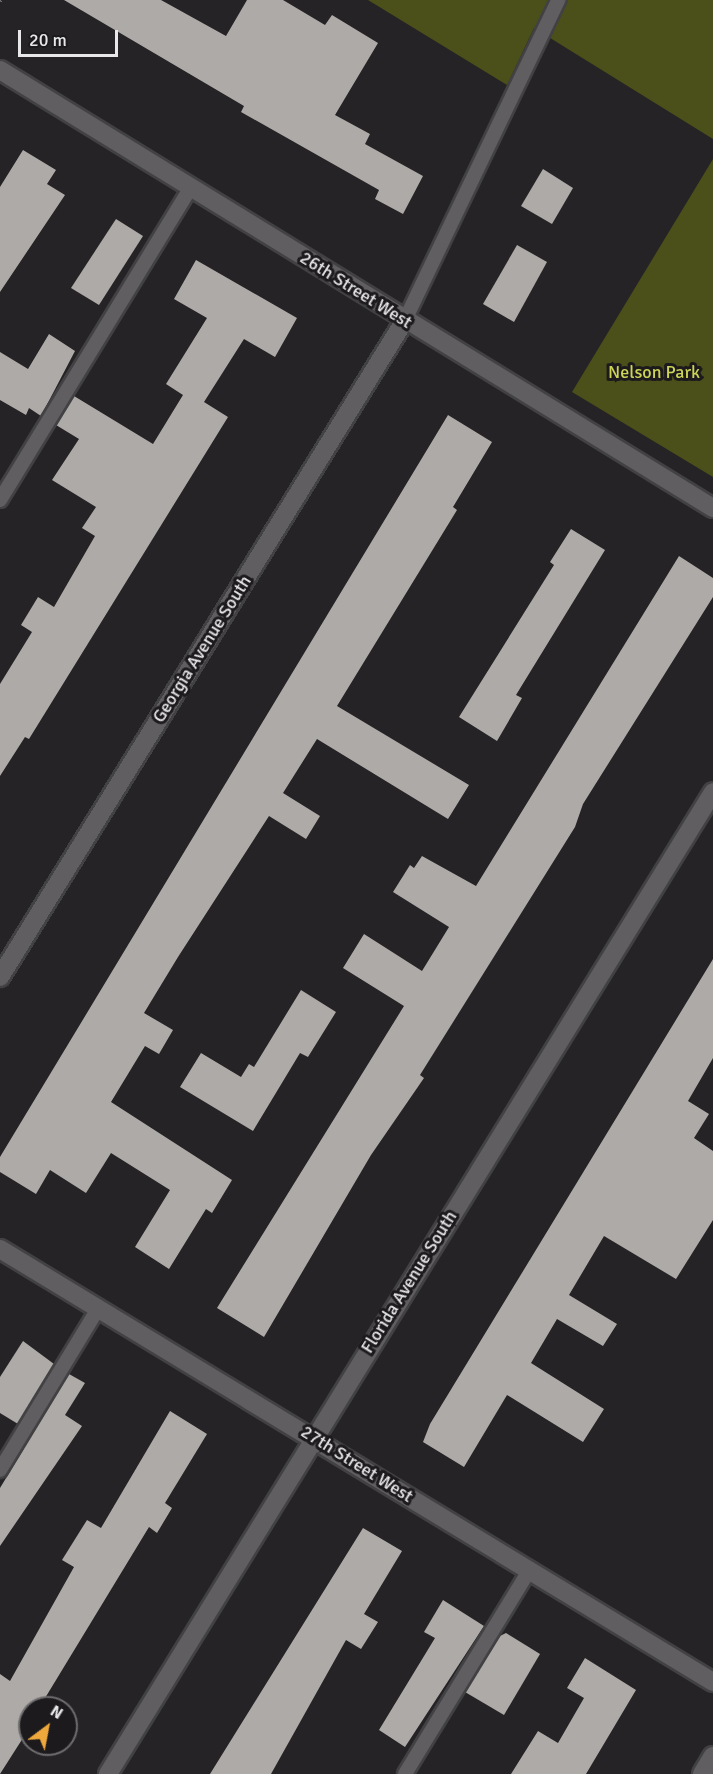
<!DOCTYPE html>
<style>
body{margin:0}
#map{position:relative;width:713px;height:1774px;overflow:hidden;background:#252326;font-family:Signika,sans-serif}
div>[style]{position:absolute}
.green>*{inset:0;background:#4b4f19}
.building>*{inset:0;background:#aeaaa7}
.path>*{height:4px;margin-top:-2px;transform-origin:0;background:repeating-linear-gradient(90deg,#878588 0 3px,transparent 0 7.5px)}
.roads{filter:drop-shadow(2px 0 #424143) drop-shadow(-2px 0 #424143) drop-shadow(0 2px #424143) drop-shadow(0 -2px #424143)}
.lane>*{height:14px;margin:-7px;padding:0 7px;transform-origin:7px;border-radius:7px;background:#615e62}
.street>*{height:18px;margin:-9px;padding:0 9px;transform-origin:9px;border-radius:9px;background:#615e62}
span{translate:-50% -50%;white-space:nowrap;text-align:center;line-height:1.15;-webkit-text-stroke:6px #1c1a1c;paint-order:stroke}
.street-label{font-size:18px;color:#e8e7e9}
.park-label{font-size:18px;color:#ccd457}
.north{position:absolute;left:18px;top:1696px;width:60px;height:60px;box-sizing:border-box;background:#1c1a1c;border:2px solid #6e6c6e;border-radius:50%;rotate:32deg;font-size:16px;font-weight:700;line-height:24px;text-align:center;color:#e8e7e9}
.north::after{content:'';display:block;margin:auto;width:21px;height:27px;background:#eea83c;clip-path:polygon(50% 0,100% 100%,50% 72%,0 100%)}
.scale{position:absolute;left:18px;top:30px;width:100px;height:27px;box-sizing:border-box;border:3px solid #e8e7e9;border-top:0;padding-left:8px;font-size:18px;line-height:21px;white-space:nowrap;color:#e8e7e9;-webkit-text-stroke:4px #1c1a1c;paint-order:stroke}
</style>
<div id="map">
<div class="green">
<div style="clip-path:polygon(368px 0,713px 0,713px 139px,534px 28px,507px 85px)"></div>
<div style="clip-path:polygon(713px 159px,713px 477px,572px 392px)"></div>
</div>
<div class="building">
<div style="clip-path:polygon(64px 0,161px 0,226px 36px,247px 0,283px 0,325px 25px,332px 15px,378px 43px,335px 115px,370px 134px,365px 144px,423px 176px,403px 214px,375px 199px,379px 190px,241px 112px,244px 106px)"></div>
<div style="clip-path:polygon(23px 150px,56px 170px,47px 184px,65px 195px,0 292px,0 187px)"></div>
<div style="clip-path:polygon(543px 169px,573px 188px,552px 224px,521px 206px)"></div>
<div style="clip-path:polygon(116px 219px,143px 236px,99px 305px,71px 288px)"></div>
<div style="clip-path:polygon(517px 245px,547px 262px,514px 322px,483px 304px)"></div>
<div style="clip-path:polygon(196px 260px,297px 318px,275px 357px,244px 339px,204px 402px,228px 417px,29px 739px,25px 737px,0 776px,0 684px,32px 632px,21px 625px,38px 597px,54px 607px,95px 536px,82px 528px,96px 507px,52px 480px,79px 439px,56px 425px,74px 396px,153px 444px,183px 395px,166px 384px,207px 318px,174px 299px)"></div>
<div style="clip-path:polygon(49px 334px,75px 351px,41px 416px,29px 408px,26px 415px,0 400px,0 352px,28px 369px)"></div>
<div style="clip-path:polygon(448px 415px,492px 442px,453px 507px,457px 510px,337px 706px,469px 785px,448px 819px,317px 739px,283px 793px,320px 816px,306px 839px,269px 816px,178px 957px,144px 1013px,173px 1030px,159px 1054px,145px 1046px,111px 1102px,232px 1180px,212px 1213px,206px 1209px,169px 1269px,135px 1247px,170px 1190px,111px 1153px,86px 1193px,50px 1170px,36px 1194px,0 1172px,0 1157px)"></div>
<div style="clip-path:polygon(571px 529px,605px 550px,516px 695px,522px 698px,497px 741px,459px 717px,554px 565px,550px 562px)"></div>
<div style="clip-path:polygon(679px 556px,713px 578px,713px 597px,583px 804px,575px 827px,420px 1075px,424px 1078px,371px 1155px,264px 1337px,217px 1308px,404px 1006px,343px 968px,364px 934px,422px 971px,449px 927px,393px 892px,410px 865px,414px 868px,422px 856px,476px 886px)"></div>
<div style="clip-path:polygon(713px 959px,713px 1058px,688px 1101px,709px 1114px,694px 1138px,713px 1151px,713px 1220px,676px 1279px,604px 1236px,569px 1295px,617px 1324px,603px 1346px,557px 1319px,531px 1363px,604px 1409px,583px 1442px,507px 1395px,464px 1467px,423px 1442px,430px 1424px)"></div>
<div style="clip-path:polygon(301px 990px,336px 1012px,308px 1057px,300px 1053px,253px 1131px,180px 1087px,201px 1053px,241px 1077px,249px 1064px,254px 1067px)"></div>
<div style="clip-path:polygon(23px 1341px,54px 1364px,18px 1424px,0 1413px,0 1377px)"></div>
<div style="clip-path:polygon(69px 1374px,85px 1383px,65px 1415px,82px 1426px,0 1546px,0 1488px)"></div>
<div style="clip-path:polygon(170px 1411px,207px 1434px,165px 1503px,172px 1508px,157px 1533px,149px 1527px,39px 1708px,30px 1708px,30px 1727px,0 1774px,0 1674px,10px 1681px,74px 1567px,62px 1560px,87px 1520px,101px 1528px)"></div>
<div style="clip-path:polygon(363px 1528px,402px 1551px,364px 1614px,378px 1622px,361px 1649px,346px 1640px,271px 1774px,210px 1774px)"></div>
<div style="clip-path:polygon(443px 1600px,484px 1626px,405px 1747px,379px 1730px,435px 1638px,424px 1632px)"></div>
<div style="clip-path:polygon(506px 1633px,540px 1654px,504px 1715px,465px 1692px,500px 1636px)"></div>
<div style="clip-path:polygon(585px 1658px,636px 1690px,586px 1774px,511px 1774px,538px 1731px,558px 1743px,584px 1698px,567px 1688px)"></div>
</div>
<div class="path">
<div style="left:0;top:1px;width:1px;rotate:-45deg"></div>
</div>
<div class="roads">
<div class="lane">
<div style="left:405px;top:320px;width:355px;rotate:-64.4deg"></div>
<div style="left:0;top:500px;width:367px;rotate:-58.6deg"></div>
<div style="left:0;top:1470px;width:188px;rotate:-58.7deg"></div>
<div style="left:405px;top:1774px;width:240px;rotate:-58.6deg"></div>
</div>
<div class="street">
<div style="left:0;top:70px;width:837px;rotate:31.56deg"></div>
<div style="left:0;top:977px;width:772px;rotate:-58.35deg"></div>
<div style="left:0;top:1249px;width:834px;rotate:31.27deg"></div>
<div style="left:108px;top:1774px;width:1153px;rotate:-58.36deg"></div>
<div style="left:702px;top:1774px;width:21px;rotate:-59deg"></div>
</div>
</div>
<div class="street-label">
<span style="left:356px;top:290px;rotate:32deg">26th Street West</span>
<span style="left:202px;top:649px;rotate:-58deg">Georgia Avenue South</span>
<span style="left:409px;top:1282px;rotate:-58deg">Florida Avenue South</span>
<span style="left:357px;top:1464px;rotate:32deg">27th Street West</span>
</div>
<div class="park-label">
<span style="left:654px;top:372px">Nelson Park</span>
</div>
<div class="north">N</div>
<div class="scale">20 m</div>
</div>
